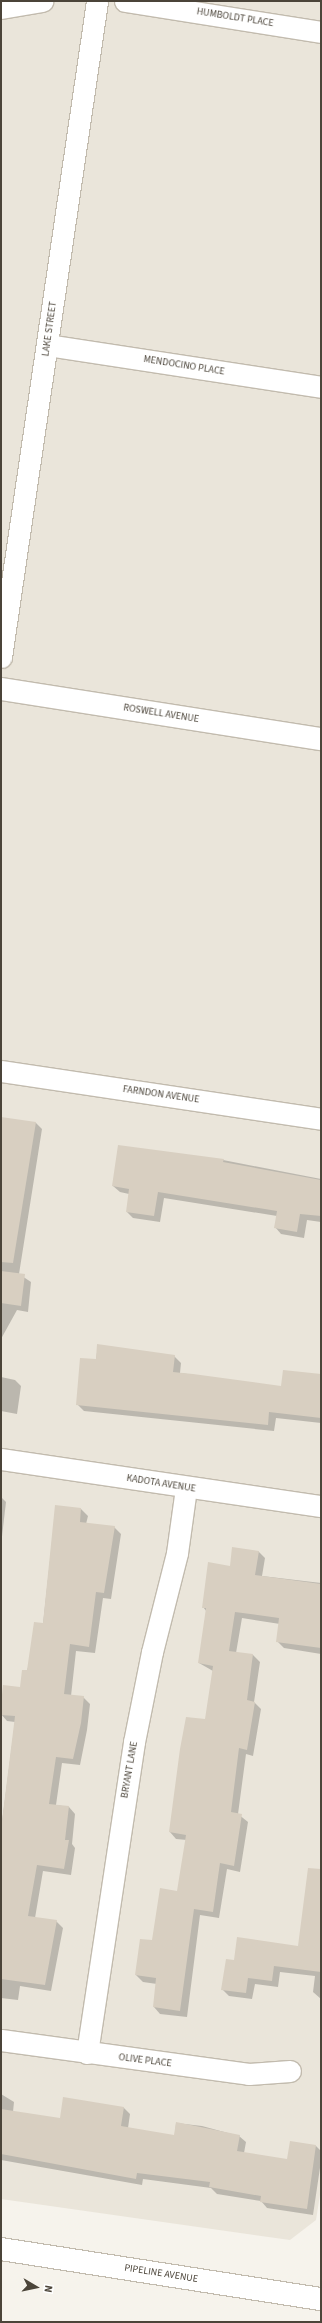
<!DOCTYPE html>
<style>
body{margin:0}
#map{position:relative;width:322px;height:2323px;overflow:hidden;background:#f6f3ec;font-family:"Source Sans 3",sans-serif}
div>[style]{position:absolute}
.residential>*{inset:0;background:#eae5da}
.shadow>*{inset:0;background:#0003}
.building>*{inset:0;background:#d8cfc1}
.roads{filter:drop-shadow(1px 0 #c2bbae) drop-shadow(-1px 0 #c2bbae) drop-shadow(0 1px #c2bbae) drop-shadow(0 -1px #c2bbae)}
.minor>*{height:21px;margin:-10.5px;padding:0 10.5px;transform-origin:10.5px;border-radius:10.5px;background:#fff}
.tertiary>*{height:22px;margin:-11px;padding:0 11px;transform-origin:11px;border-radius:11px;background:#fff}
span{translate:-50% -50%;white-space:nowrap;text-align:center;line-height:1.15;-webkit-text-stroke:4px #fff;paint-order:stroke}
.street-label{font-size:10px;color:#4b4439}
.frame{position:absolute;inset:0;border:2px solid #4b4439;pointer-events:none}
.north{position:absolute;left:16px;top:2267px;width:40px;height:40px;-webkit-text-stroke:3px #fff;paint-order:stroke;rotate:99deg;font-size:11px;font-weight:700;line-height:16px;text-align:center;color:#4b4439}
.north::after{content:'';display:block;margin:auto;width:14px;height:18px;background:#4b4439;clip-path:polygon(50% 0,100% 100%,50% 72%,0 100%)}
</style>
<div id="map">
<div class="residential">
<div style="clip-path:polygon(1px 1px,321px 1px,321px 2188px,316px 2220px,290px 2240px,1px 2199px)"></div>
</div>
<div class="shadow">
<div style="clip-path:polygon(1px 1118px,36px 1123px,42px 1129px,19px 1274px,31px 1282px,28px 1312px,17px 1310px,1px 1339px)"></div>
<div style="clip-path:polygon(223px 1160px,321px 1179px,321px 1222px,307px 1220px,304px 1238px,281px 1234px,275px 1227px,277px 1216px,164px 1198px,160px 1222px,133px 1218px,127px 1212px,129px 1194px,120px 1192px,113px 1186px)"></div>
<div style="clip-path:polygon(98px 1345px,174px 1356px,181px 1363px,180px 1373px,282px 1387px,321px 1375px,321px 1423px,276px 1418px,274px 1431px,84px 1411px,77px 1404px,96px 1360px)"></div>
<div style="clip-path:polygon(1px 1357px,1px 1377px,15px 1380px,21px 1386px,17px 1414px,1px 1411px)"></div>
<div style="clip-path:polygon(1px 1497px,6px 1502px,1px 1545px)"></div>
<div style="clip-path:polygon(56px 1506px,81px 1509px,88px 1516px,86px 1524px,114px 1527px,121px 1534px,111px 1599px,103px 1598px,95px 1653px,76px 1651px,71px 1696px,83px 1697px,90px 1704px,87px 1730px,80px 1765px,62px 1763px,56px 1805px,69px 1807px,75px 1814px,72px 1844px,75px 1848px,71px 1875px,43px 1871px,35px 1918px,56px 1921px,63px 1928px,51px 1991px,20px 1986px,18px 2000px,1px 1998px,1px 1830px,15px 1722px,7px 1721px,1px 1714px,21px 1688px,43px 1624px)"></div>
<div style="clip-path:polygon(258px 1551px,265px 1558px,262px 1576px,321px 1583px,321px 1654px,284px 1648px,277px 1641px,280px 1624px,242px 1618px,236px 1653px,253px 1655px,260px 1662px,254px 1702px,261px 1709px,253px 1756px,246px 1754px,238px 1814px,248px 1822px,240px 1872px,227px 1869px,219px 1918px,200px 1915px,187px 2017px,160px 2014px,154px 2007px,157px 1984px,143px 1982px,136px 1975px,178px 1892px,187px 1840px,176px 1839px,170px 1832px,206px 1720px,213px 1671px,199px 1663px,207px 1612px,203px 1607px,231px 1567px)"></div>
<div style="clip-path:polygon(321px 1905px,321px 1999px,313px 1992px,315px 1976px,280px 1972px,278px 1987px,255px 1984px,252px 1999px,229px 1996px,222px 1989px,235px 1962px,299px 1947px)"></div>
<div style="clip-path:polygon(1px 2094px,14px 2102px,13px 2112px,60px 2120px,123px 2107px,130px 2114px,128px 2128px,175px 2136px,176px 2123px,202px 2126px,239px 2136px,246px 2142px,244px 2153px,288px 2160px,316px 2146px,321px 2151px,321px 2161px,313px 2215px,267px 2208px,261px 2201px,217px 2194px,211px 2188px,143px 2179px,142px 2185px,1px 2160px)"></div>
</div>
<div class="building">
<div style="clip-path:polygon(1px 1117px,36px 1122px,13px 1263px,1px 1262px)"></div>
<div style="clip-path:polygon(118px 1145px,224px 1159px,223px 1162px,321px 1180px,321px 1216px,300px 1214px,297px 1232px,274px 1228px,277px 1211px,158px 1192px,154px 1216px,126px 1212px,129px 1189px,112px 1186px)"></div>
<div style="clip-path:polygon(1px 1271px,25px 1274px,21px 1306px,1px 1303px)"></div>
<div style="clip-path:polygon(97px 1344px,175px 1355px,173px 1372px,193px 1374px,281px 1386px,283px 1370px,321px 1374px,321px 1418px,269px 1412px,268px 1425px,76px 1405px,80px 1358px,96px 1359px)"></div>
<div style="clip-path:polygon(55px 1505px,81px 1508px,80px 1522px,115px 1526px,104px 1593px,96px 1592px,89px 1647px,70px 1644px,64px 1694px,84px 1696px,81px 1723px,73px 1759px,56px 1757px,49px 1804px,69px 1806px,65px 1840px,69px 1840px,64px 1869px,37px 1865px,28px 1916px,57px 1920px,45px 1985px,1px 1979px,1px 1829px,15px 1716px,1px 1715px,1px 1704px,3px 1685px,20px 1687px,22px 1670px,27px 1670px,34px 1622px,43px 1623px)"></div>
<div style="clip-path:polygon(232px 1547px,259px 1551px,255px 1575px,321px 1584px,321px 1648px,276px 1642px,279px 1618px,235px 1612px,229px 1651px,253px 1654px,247px 1700px,255px 1702px,247px 1750px,239px 1748px,231px 1812px,242px 1814px,234px 1866px,220px 1863px,213px 1912px,194px 1909px,180px 2011px,153px 2007px,156px 1978px,135px 1975px,140px 1939px,152px 1940px,160px 1888px,177px 1891px,186px 1835px,169px 1832px,180px 1749px,186px 1717px,205px 1719px,213px 1666px,198px 1663px,206px 1608px,202px 1608px,208px 1562px,230px 1566px)"></div>
<div style="clip-path:polygon(308px 1868px,321px 1869px,321px 1972px,274px 1966px,272px 1981px,248px 1978px,246px 1993px,221px 1990px,226px 1959px,234px 1960px,237px 1937px,298px 1946px)"></div>
<div style="clip-path:polygon(63px 2097px,124px 2107px,121px 2126px,174px 2135px,176px 2122px,240px 2135px,237px 2151px,287px 2159px,290px 2141px,316px 2145px,307px 2209px,260px 2202px,261px 2196px,209px 2187px,210px 2182px,137px 2173px,136px 2179px,1px 2154px,1px 2109px,60px 2118px)"></div>
</div>
<div class="roads">
<div class="minor">
<div style="left:125px;top:1px;width:198px;rotate:9deg"></div>
<div style="left:1px;top:8px;width:42px;rotate:-9.7deg"></div>
<div style="left:47px;top:345px;width:277px;rotate:8.7deg"></div>
<div style="left:1px;top:657px;width:663px;rotate:-81.67deg"></div>
<div style="left:1px;top:1071px;width:324px;rotate:8.5deg"></div>
<div style="left:1px;top:1459px;width:323px;rotate:8.4deg"></div>
<div style="left:1px;top:2040px;width:250px;rotate:7.8deg"></div>
<div style="left:249px;top:2074px;width:41px;rotate:-4.2deg"></div>
<div style="left:87px;top:2053px;width:315px;rotate:-81.4deg"></div>
<div style="left:134px;top:1742px;width:92px;rotate:-78.7deg"></div>
<div style="left:152px;top:1652px;width:102px;rotate:-75.8deg"></div>
<div style="left:177px;top:1553px;width:66px;rotate:-82.1deg"></div>
</div>
<div class="tertiary">
<div style="left:1px;top:689px;width:324px;rotate:8.9deg"></div>
<div style="left:1px;top:2249px;width:324px;rotate:8.9deg"></div>
</div>
</div>
<div class="street-label">
<span style="left:235px;top:18px;rotate:9deg">HUMBOLDT PLACE</span>
<span style="left:50px;top:329px;rotate:-82deg">LAKE STREET</span>
<span style="left:184px;top:366px;rotate:9deg">MENDOCINO PLACE</span>
<span style="left:161px;top:714px;rotate:9deg">ROSWELL AVENUE</span>
<span style="left:161px;top:1095px;rotate:8deg">FARNDON AVENUE</span>
<span style="left:161px;top:1484px;rotate:9deg">KADOTA AVENUE</span>
<span style="left:130px;top:1770px;rotate:-80deg">BRYANT LANE</span>
<span style="left:145px;top:2061px;rotate:7deg">OLIVE PLACE</span>
<span style="left:161px;top:2274px;rotate:9deg">PIPELINE AVENUE</span>
</div>
<div class="frame"></div>
<div class="north">N</div>
</div>
